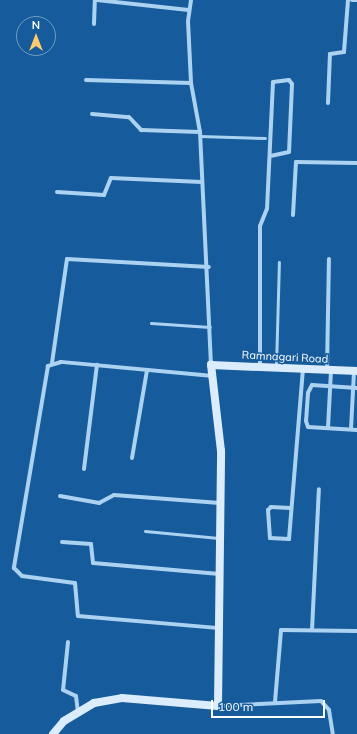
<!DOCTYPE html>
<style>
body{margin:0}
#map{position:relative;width:357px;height:734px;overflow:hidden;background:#165b9b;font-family:Mulish,sans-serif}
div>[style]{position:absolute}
.lane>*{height:3px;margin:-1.5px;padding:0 1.5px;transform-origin:1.5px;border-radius:1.5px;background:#acd2f2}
.street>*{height:4px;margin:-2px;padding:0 2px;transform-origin:2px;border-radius:2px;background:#acd2f2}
.secondary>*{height:8px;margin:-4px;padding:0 4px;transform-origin:4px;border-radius:4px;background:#dbecfc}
span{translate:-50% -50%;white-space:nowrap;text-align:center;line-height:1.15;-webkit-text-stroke:3px #165b9b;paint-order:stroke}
.street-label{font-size:11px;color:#fff}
.north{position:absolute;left:16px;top:16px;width:40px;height:40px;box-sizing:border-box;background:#165b9b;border:1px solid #739dc3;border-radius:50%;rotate:0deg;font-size:11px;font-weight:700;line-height:16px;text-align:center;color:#fff}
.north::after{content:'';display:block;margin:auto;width:14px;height:18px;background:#ffc96d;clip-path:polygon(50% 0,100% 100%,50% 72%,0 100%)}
.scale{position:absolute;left:211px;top:700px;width:114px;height:18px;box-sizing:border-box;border:2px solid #fff;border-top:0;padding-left:5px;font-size:12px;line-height:14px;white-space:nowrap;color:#fff;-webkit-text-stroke:3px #165b9b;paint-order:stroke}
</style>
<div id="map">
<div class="lane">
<div style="left:200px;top:136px;width:65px;rotate:1.8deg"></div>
<div style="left:151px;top:323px;width:59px;rotate:3.9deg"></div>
<div style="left:276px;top:367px;width:105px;rotate:-88.4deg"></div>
<div style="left:145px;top:531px;width:74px;rotate:5.4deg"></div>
</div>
<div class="street">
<div style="left:97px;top:0;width:92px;rotate:6.3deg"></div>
<div style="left:191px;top:0;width:21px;rotate:98deg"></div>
<div style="left:188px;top:21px;width:62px;rotate:87.2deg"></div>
<div style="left:191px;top:83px;width:50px;rotate:79.6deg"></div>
<div style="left:200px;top:132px;width:233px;rotate:87.3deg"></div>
<div style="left:352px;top:0;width:5px"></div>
<div style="left:94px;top:24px;width:24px;rotate:-88deg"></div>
<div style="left:86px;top:80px;width:105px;rotate:1.6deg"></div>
<div style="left:328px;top:103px;width:49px;rotate:-87.7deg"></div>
<div style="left:330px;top:54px;width:14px;rotate:-8deg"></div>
<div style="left:344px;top:52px;width:52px;rotate:-85.6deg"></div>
<div style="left:92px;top:114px;width:37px;rotate:5deg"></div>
<div style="left:129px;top:117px;width:18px;rotate:47deg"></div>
<div style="left:141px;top:130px;width:59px;rotate:1.9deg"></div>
<div style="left:57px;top:192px;width:47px;rotate:3.7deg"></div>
<div style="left:104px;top:195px;width:18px;rotate:-68deg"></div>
<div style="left:111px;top:178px;width:91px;rotate:2.5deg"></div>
<div style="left:293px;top:215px;width:53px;rotate:-86.8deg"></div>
<div style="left:296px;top:162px;width:61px;rotate:0.9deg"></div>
<div style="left:52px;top:363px;width:105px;rotate:-81.8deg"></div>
<div style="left:67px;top:259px;width:142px;rotate:3.2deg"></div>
<div style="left:260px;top:366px;width:140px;rotate:-90deg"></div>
<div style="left:260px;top:226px;width:18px;rotate:-68deg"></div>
<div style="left:267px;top:209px;width:127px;rotate:-87.3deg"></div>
<div style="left:273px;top:82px;width:16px;rotate:-7deg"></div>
<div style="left:289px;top:80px;width:5px;rotate:53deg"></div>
<div style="left:292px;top:84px;width:68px;rotate:92.5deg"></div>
<div style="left:289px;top:152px;width:19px;rotate:168deg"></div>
<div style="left:327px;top:370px;width:111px;rotate:-89deg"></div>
<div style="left:213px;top:376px;width:153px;rotate:-174.7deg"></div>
<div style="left:61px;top:362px;width:14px;rotate:163deg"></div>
<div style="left:48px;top:366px;width:205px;rotate:99.6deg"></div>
<div style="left:14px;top:568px;width:11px;rotate:45deg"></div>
<div style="left:22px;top:576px;width:53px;rotate:7.5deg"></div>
<div style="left:75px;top:583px;width:33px;rotate:85deg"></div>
<div style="left:78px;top:616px;width:142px;rotate:4.9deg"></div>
<div style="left:357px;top:388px;width:45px;rotate:-176.2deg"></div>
<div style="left:312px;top:385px;width:9px;rotate:117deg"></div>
<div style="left:308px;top:393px;width:28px;rotate:94deg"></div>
<div style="left:306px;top:421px;width:6px;rotate:72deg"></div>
<div style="left:308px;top:427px;width:49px;rotate:3.5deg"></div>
<div style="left:328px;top:428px;width:58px;rotate:-87deg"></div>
<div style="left:351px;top:429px;width:58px;rotate:-87deg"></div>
<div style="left:132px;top:458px;width:89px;rotate:-80.3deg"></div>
<div style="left:84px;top:469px;width:105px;rotate:-82.9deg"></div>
<div style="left:60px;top:496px;width:40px;rotate:10deg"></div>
<div style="left:99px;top:503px;width:17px;rotate:-28deg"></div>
<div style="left:114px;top:495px;width:106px;rotate:4.3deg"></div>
<div style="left:290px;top:508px;width:19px;rotate:-177deg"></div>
<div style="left:271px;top:507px;width:4px;rotate:135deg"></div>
<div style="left:268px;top:510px;width:28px;rotate:86deg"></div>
<div style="left:270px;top:538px;width:19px;rotate:3deg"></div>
<div style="left:289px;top:539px;width:171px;rotate:-85.3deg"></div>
<div style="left:62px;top:542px;width:29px;rotate:4deg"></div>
<div style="left:91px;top:544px;width:19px;rotate:84deg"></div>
<div style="left:93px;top:563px;width:127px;rotate:5deg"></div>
<div style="left:312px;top:630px;width:141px;rotate:-87.2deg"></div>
<div style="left:68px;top:642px;width:48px;rotate:95.9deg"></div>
<div style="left:63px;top:690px;width:14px;rotate:25deg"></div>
<div style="left:76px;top:696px;width:16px;rotate:83deg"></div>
<div style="left:275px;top:702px;width:72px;rotate:-85.2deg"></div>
<div style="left:281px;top:630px;width:76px;rotate:0.8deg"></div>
<div style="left:218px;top:706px;width:103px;rotate:-2.8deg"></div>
<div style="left:321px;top:701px;width:12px;rotate:48deg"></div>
<div style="left:329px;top:710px;width:24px;rotate:81deg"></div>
</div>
<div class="secondary">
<div style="left:53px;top:734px;width:17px;rotate:-50deg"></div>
<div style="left:64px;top:721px;width:35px;rotate:-31deg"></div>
<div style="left:94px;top:703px;width:28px;rotate:-10deg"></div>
<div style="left:122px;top:698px;width:96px;rotate:4.8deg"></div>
<div style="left:218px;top:706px;width:255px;rotate:-89.3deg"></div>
<div style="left:221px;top:451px;width:87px;rotate:-96.6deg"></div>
<div style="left:211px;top:365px;width:146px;rotate:2.4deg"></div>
</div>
<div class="street-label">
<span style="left:285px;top:357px;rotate:3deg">Ramnagari Road</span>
</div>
<div class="north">N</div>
<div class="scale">100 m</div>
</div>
